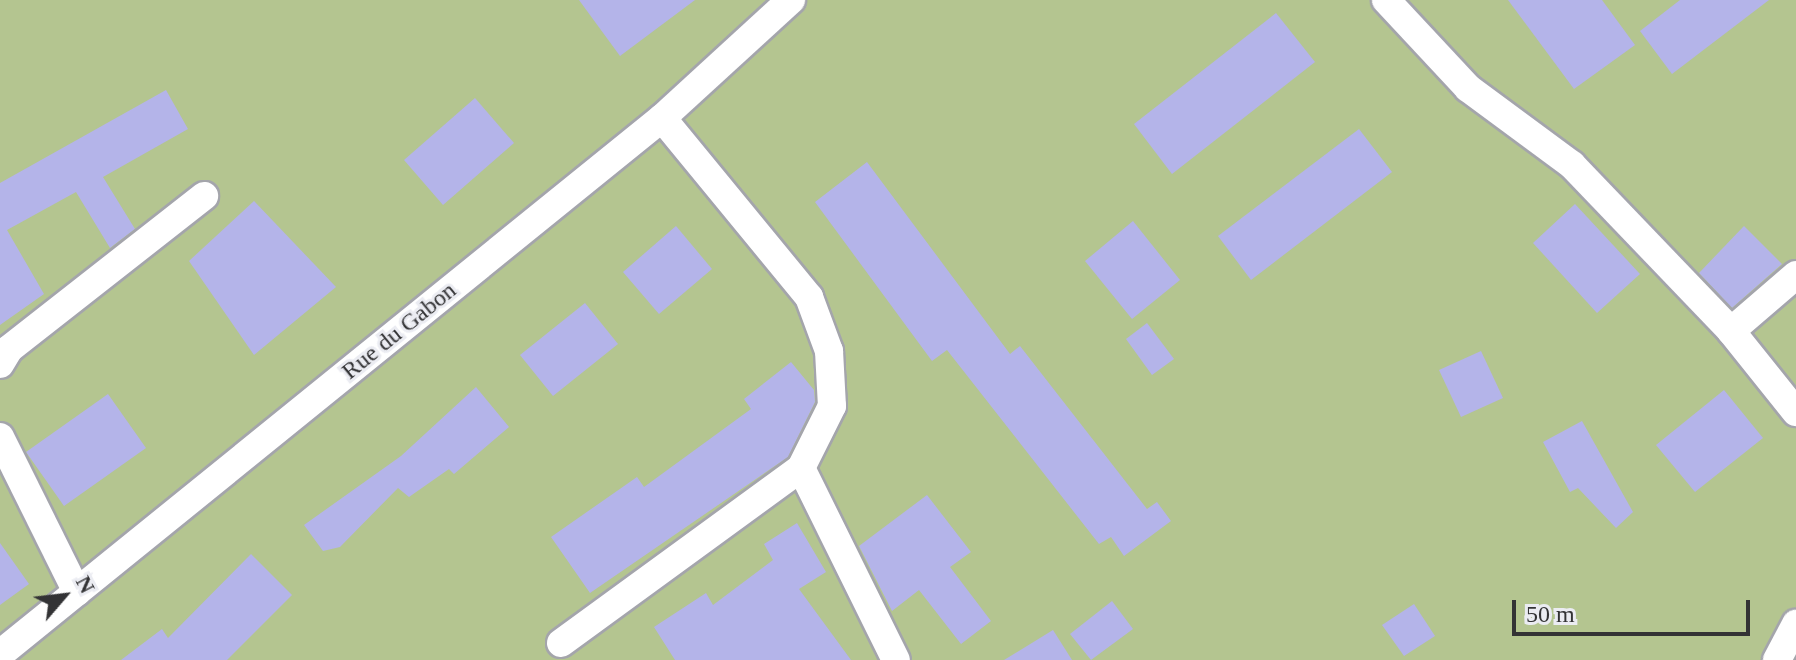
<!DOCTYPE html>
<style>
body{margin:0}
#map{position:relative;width:1796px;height:660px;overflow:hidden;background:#dedfe5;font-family:Georgia,serif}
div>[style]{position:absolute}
.green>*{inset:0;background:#b4c590}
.building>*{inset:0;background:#b4b4e9}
.roads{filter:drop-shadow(2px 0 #a4a5ab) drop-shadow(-2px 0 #a4a5ab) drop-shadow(0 2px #a4a5ab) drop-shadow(0 -2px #a4a5ab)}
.street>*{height:28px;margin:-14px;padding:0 14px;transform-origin:14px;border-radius:14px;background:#fff}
span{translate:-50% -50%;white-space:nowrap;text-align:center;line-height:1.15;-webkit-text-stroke:6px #ebecf2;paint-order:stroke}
.street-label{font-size:24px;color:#333335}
.north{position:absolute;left:24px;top:556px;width:80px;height:80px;-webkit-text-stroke:6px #ebecf2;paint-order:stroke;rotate:62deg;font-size:22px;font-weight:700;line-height:32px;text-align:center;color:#333335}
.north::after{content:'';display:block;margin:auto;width:28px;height:36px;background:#333335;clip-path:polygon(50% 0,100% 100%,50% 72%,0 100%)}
.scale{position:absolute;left:1512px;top:600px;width:238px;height:36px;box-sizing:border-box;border:4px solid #333335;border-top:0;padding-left:10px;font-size:24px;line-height:28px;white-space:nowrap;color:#333335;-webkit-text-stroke:6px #ebecf2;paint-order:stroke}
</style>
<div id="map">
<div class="green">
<div style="clip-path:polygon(0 0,1796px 0,1796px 660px,0 660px)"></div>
</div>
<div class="building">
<div style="clip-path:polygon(579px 0,695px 0,620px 56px)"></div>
<div style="clip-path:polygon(1508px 0,1602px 0,1635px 45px,1574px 89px)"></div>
<div style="clip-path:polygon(1680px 0,1769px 0,1672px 74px,1640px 31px)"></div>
<div style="clip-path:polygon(1276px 13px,1315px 62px,1172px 174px,1134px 124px)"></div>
<div style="clip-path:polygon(166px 90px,188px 129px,103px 177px,135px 229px,110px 248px,76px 192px,7px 230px,44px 294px,0 325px,0 183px)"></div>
<div style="clip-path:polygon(475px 98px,514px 143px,443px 205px,404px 160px)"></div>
<div style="clip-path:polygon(1359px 129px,1392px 172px,1251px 280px,1218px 236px)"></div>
<div style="clip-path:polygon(867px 162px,1010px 354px,1020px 346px,1147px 509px,1157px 502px,1171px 521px,1124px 556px,1111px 537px,1099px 544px,947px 350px,932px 361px,815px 202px)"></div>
<div style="clip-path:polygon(254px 201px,336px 287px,254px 355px,189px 261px)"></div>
<div style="clip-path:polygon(1575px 204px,1640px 274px,1597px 313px,1533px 243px)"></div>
<div style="clip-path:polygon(1133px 221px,1180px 280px,1132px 319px,1085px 261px)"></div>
<div style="clip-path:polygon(676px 226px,712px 269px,659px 314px,623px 272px)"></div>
<div style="clip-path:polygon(1744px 226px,1782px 264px,1732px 308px,1699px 273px)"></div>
<div style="clip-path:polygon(585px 303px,618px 344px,553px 396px,520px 355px)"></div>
<div style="clip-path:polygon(1147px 323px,1174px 359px,1152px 375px,1126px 339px)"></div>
<div style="clip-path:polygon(1481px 351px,1503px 398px,1461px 417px,1439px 370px)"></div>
<div style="clip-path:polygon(791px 362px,814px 390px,815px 402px,788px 457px,590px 593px,551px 537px,637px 477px,644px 487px,751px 409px,744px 399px)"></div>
<div style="clip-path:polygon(476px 387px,509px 427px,454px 474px,449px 469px,409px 497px,398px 488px,340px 547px,323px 551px,304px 525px,401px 456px)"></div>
<div style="clip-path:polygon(1724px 390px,1763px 438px,1695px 492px,1656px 445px)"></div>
<div style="clip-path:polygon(108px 394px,146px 448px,64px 506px,26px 452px)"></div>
<div style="clip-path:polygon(1582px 421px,1633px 512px,1616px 528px,1578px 488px,1570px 492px,1543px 442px)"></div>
<div style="clip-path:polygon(927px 495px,971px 552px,950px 567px,991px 621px,961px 644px,919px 590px,892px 611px,859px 546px)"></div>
<div style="clip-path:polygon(797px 523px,826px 572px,799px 589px,851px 660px,675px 660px,654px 627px,706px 593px,713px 605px,773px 560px,764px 544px)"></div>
<div style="clip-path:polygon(0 543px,29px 584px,0 605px)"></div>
<div style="clip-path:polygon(251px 554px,292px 595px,227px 660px,121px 660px,162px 629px,168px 638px)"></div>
<div style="clip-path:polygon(1112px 601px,1133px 629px,1091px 660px,1070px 634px)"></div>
<div style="clip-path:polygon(1414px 604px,1435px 636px,1404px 656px,1382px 625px)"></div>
<div style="clip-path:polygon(1053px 630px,1072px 660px,1004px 660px)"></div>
</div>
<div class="roads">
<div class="street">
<div style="left:1386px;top:0;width:120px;rotate:47deg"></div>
<div style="left:1468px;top:88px;width:129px;rotate:36.5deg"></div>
<div style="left:1572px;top:165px;width:230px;rotate:46.2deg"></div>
<div style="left:1731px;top:331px;width:104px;rotate:51.3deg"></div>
<div style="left:662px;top:118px;width:232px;rotate:50.6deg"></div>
<div style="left:809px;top:297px;width:58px;rotate:69.7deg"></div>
<div style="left:829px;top:351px;width:55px;rotate:86.9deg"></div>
<div style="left:832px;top:406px;width:69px;rotate:116.6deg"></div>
<div style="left:801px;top:468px;width:214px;rotate:63.7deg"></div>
<div style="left:1731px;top:331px;width:86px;rotate:-40.7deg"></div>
<div style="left:0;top:364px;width:17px;rotate:-59deg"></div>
<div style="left:9px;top:349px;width:248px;rotate:-38.1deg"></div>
<div style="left:0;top:437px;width:173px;rotate:63.6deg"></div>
<div style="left:561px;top:643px;width:297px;rotate:-36.1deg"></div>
<div style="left:0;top:654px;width:852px;rotate:-39deg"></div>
<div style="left:662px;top:118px;width:175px;rotate:-42.5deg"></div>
<div style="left:1777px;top:660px;width:41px;rotate:-62.2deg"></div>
</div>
</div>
<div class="street-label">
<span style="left:399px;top:331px;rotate:-39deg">Rue du Gabon</span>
</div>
<div class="north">N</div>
<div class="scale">50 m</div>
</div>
